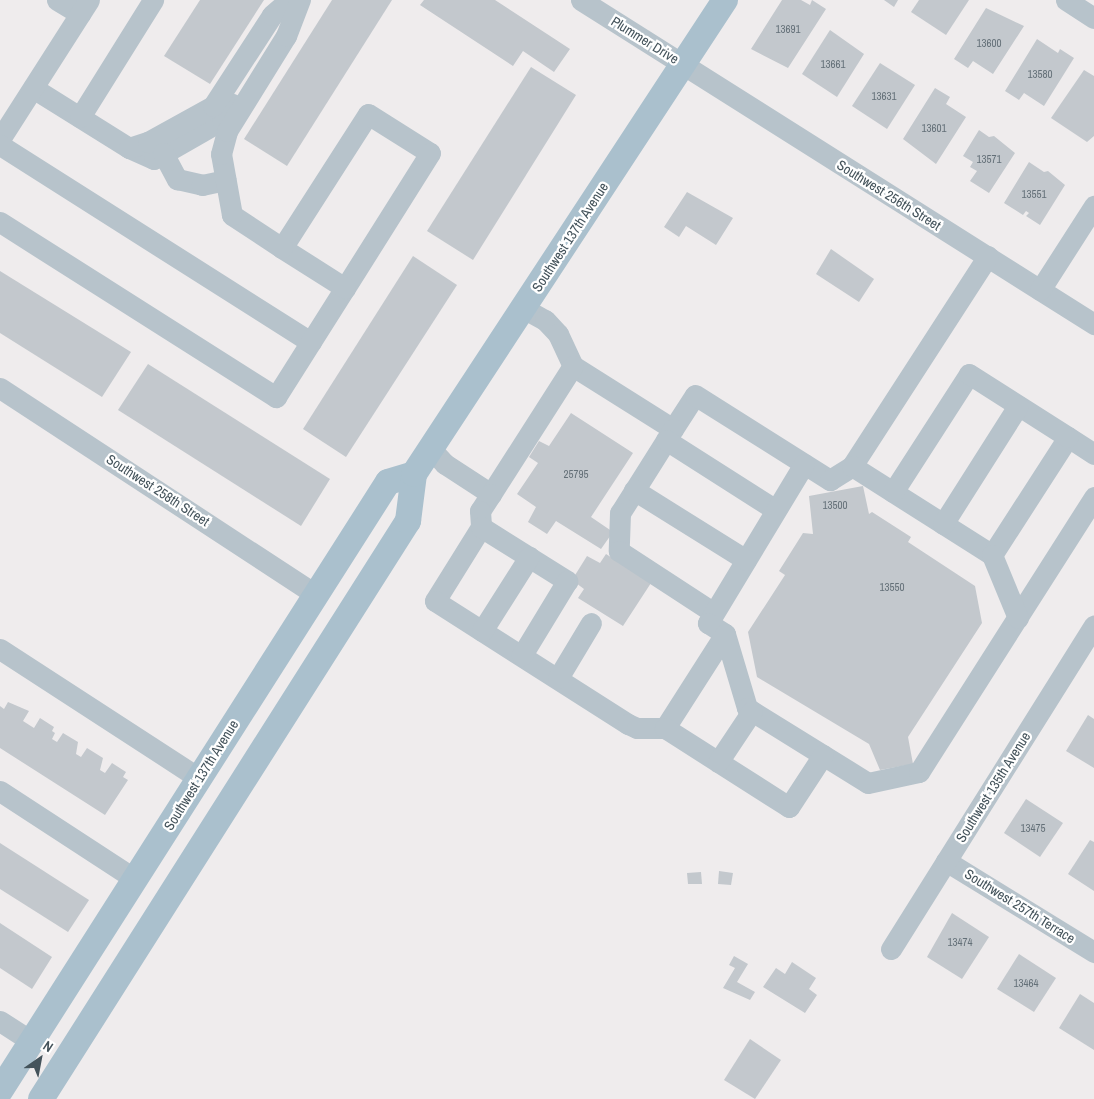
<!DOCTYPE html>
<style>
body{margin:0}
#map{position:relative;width:1094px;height:1099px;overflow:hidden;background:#efeced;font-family:"Archivo Narrow",sans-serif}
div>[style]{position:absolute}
.building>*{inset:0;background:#c3c8cd}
.minor>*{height:21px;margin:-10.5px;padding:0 10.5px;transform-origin:10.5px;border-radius:10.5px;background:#b7c3cb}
.major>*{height:26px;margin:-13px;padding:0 13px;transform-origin:13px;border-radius:13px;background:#aac0cd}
span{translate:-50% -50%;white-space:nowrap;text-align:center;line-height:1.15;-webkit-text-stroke:4.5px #fff;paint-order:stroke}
.number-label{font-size:11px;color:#647078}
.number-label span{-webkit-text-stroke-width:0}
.street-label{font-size:14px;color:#44535b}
.north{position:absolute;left:15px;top:1034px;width:50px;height:50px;-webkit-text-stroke:4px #fff;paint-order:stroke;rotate:33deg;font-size:14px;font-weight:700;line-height:20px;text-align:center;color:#44535b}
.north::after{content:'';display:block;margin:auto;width:18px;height:22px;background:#44535b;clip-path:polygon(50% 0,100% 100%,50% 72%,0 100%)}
</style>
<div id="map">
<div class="building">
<div style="clip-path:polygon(200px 0,264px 0,210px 84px,164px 56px)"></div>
<div style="clip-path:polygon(332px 0,392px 0,287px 166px,244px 139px)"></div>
<div style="clip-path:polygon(424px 0,495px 0,570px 49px,554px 72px,523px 51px,513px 66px,420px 5px)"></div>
<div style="clip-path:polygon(782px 0,801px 0,810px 5px,812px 0,826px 9px,788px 68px,751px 49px)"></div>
<div style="clip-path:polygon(884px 0,898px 0,894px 7px)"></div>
<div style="clip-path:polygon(919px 0,969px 0,946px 35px,911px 12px)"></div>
<div style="clip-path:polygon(986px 8px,1024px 26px,993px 74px,973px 61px,968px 68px,954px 59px)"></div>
<div style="clip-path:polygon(830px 30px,864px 54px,837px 97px,802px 74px)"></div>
<div style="clip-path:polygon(1037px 39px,1058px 53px,1060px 49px,1074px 58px,1044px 106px,1024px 93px,1019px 100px,1005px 91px)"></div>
<div style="clip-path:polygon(880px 63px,915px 85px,887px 129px,852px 106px)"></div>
<div style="clip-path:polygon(531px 67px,576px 95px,473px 260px,427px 231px)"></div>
<div style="clip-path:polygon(1084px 70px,1094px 76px,1094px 136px,1087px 142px,1051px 118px)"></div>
<div style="clip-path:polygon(935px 88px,950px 97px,946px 104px,966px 117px,936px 164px,903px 139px)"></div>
<div style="clip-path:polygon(979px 130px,989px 137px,994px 136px,1015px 153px,989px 193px,970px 181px,977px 171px,970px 167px,973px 162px,963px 156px)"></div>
<div style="clip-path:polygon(1029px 162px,1044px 172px,1048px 171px,1065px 185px,1040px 225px,1026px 216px,1029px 213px,1026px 211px,1023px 215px,1004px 203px)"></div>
<div style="clip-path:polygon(687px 192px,733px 218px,716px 245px,686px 226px,679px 237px,664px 227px)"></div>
<div style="clip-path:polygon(831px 249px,874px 279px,859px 302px,816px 274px)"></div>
<div style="clip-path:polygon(413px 256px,457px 285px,346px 457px,303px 429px)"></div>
<div style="clip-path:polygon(0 271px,131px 352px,102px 397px,0 333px)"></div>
<div style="clip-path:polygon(148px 364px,330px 479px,301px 526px,118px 410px)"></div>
<div style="clip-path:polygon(571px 413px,633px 453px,591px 517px,613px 532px,601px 549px,556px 521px,547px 534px,528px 522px,536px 507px,517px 494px,538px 463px,529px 457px,539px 441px,549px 446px)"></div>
<div style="clip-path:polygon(863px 486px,869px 514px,872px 512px,911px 537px,908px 542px,975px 586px,982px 623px,908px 737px,913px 764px,880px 770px,869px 744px,757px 677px,748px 632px,785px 575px,779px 571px,803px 533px,813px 534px,809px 496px)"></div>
<div style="clip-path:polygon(606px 554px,651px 583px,623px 626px,578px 598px,584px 589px,572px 580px,587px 556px,600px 563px)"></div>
<div style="clip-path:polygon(8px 702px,29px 711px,23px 721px,34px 728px,40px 718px,54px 727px,52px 731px,55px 733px,52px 739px,57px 742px,63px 733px,78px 742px,76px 754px,81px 757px,87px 748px,103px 758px,100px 770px,105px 773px,112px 763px,126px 772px,123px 777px,128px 780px,105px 815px,0 748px,0 706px,4px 709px)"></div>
<div style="clip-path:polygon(1088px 715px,1094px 719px,1094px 768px,1066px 751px)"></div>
<div style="clip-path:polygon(1026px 799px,1063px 823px,1040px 857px,1004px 833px)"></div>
<div style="clip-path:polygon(1090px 840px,1094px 842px,1094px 891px,1068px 874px)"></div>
<div style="clip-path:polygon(0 843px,89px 900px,68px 932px,0 889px)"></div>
<div style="clip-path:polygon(719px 871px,733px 873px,731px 885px,718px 884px)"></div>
<div style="clip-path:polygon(701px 872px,702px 884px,688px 884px,687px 873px)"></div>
<div style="clip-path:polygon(952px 913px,989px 937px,962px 979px,927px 957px)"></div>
<div style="clip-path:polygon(0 923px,52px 957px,32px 989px,0 968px)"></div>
<div style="clip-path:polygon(1019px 954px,1056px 978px,1034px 1012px,997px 989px)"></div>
<div style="clip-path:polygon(734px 956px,748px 964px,737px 982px,755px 992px,750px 1000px,723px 988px,735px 968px,729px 965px)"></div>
<div style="clip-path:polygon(792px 962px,816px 978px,809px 989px,817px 995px,805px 1013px,763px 987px,776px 968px,785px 974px)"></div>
<div style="clip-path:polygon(1080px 994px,1094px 1003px,1094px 1050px,1059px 1028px)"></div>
<div style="clip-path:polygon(750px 1039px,781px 1060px,755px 1099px,724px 1080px)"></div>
</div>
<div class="minor">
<div style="left:57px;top:0;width:27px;rotate:31deg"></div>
<div style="left:581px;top:0;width:607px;rotate:32.28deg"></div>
<div style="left:1066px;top:0;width:33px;rotate:33deg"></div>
<div style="left:33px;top:88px;width:113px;rotate:32deg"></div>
<div style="left:129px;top:148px;width:27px;rotate:24deg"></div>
<div style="left:154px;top:159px;width:78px;rotate:-29.8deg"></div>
<div style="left:222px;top:120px;width:19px;rotate:-58deg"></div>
<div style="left:80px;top:117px;width:138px;rotate:-58deg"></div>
<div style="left:0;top:139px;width:165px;rotate:-57.4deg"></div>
<div style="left:0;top:145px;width:368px;rotate:32.4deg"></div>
<div style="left:129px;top:148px;width:20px;rotate:-18deg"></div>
<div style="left:148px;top:142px;width:74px;rotate:-29deg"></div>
<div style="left:213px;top:106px;width:108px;rotate:-57deg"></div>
<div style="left:272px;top:15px;width:23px;rotate:-41deg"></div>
<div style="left:163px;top:153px;width:30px;rotate:62deg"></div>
<div style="left:177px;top:179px;width:26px;rotate:13deg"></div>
<div style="left:202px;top:185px;width:24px;rotate:-12deg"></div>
<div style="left:0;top:222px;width:327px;rotate:32.4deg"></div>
<div style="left:276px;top:397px;width:129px;rotate:-57.7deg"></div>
<div style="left:282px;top:248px;width:159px;rotate:-57.3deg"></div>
<div style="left:368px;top:114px;width:73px;rotate:32.2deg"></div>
<div style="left:430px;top:153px;width:160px;rotate:122.2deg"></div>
<div style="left:345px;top:288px;width:75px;rotate:-147.6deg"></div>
<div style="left:282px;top:248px;width:60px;rotate:-146.6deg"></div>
<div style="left:232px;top:215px;width:62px;rotate:-100.2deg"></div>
<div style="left:221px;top:154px;width:24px;rotate:-75deg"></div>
<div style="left:227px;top:131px;width:112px;rotate:-58.2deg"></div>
<div style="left:286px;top:36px;width:39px;rotate:-69deg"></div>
<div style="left:1040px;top:290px;width:100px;rotate:-57.3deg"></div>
<div style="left:523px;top:308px;width:25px;rotate:29deg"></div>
<div style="left:545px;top:320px;width:19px;rotate:47deg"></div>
<div style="left:558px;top:334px;width:35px;rotate:65deg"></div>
<div style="left:573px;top:366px;width:118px;rotate:32.2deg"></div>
<div style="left:673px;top:429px;width:40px;rotate:-57.1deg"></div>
<div style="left:695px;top:395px;width:160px;rotate:32.2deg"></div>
<div style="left:830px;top:480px;width:26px;rotate:-32deg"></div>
<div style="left:852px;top:466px;width:250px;rotate:-57.1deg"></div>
<div style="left:0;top:388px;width:376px;rotate:33.2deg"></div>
<div style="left:673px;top:429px;width:99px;rotate:122.2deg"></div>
<div style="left:620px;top:513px;width:38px;rotate:92deg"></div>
<div style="left:619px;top:551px;width:113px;rotate:33.1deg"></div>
<div style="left:666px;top:440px;width:130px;rotate:32.5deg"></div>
<div style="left:430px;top:448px;width:22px;rotate:47deg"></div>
<div style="left:445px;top:464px;width:55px;rotate:33.1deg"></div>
<div style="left:491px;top:494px;width:152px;rotate:-57.4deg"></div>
<div style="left:804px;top:464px;width:186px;rotate:121.1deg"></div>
<div style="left:708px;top:623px;width:20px;rotate:33deg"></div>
<div style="left:725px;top:634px;width:77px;rotate:73.4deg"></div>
<div style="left:747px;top:708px;width:142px;rotate:31.8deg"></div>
<div style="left:868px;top:783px;width:52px;rotate:-12.2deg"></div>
<div style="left:919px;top:772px;width:326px;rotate:-57.5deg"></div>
<div style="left:852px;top:466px;width:166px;rotate:32.4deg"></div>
<div style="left:992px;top:555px;width:140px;rotate:-57.2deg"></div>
<div style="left:1068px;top:437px;width:31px;rotate:33deg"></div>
<div style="left:634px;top:490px;width:132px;rotate:32deg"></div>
<div style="left:893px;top:492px;width:140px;rotate:-57.2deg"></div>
<div style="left:969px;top:374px;width:117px;rotate:32.5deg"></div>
<div style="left:491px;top:494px;width:20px;rotate:123deg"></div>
<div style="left:480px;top:511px;width:16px;rotate:86deg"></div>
<div style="left:481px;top:527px;width:87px;rotate:121.9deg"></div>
<div style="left:435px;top:601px;width:229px;rotate:32.5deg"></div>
<div style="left:628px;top:724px;width:10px;rotate:24deg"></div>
<div style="left:637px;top:728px;width:28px"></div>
<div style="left:943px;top:524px;width:140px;rotate:-57.6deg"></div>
<div style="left:481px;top:527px;width:102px;rotate:32.1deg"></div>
<div style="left:567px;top:581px;width:87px;rotate:121.3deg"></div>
<div style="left:992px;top:555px;width:68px;rotate:67.6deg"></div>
<div style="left:482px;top:631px;width:88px;rotate:-57.6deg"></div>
<div style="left:725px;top:634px;width:112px;rotate:122.6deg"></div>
<div style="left:665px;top:728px;width:147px;rotate:32.5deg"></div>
<div style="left:789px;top:807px;width:62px;rotate:-56.8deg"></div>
<div style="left:0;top:649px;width:237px;rotate:33deg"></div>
<div style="left:558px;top:678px;width:64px;rotate:-59deg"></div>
<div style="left:718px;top:762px;width:61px;rotate:-56.3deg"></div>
<div style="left:0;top:791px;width:161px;rotate:33.1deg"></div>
<div style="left:946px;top:861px;width:174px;rotate:31.6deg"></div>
<div style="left:891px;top:949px;width:382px;rotate:-57.9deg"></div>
<div style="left:0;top:1021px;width:37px;rotate:33deg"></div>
</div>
<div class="major">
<div style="left:0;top:1091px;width:722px;rotate:-57.5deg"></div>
<div style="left:388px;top:482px;width:27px;rotate:-17deg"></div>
<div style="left:41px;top:1099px;width:685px;rotate:-57.59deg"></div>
<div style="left:408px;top:521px;width:47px;rotate:-82.7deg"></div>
<div style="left:414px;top:474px;width:567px;rotate:-56.73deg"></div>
</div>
<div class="number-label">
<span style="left:788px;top:29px">13691</span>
<span style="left:989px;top:43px">13600</span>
<span style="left:833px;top:64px">13661</span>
<span style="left:1040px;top:74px">13580</span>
<span style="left:884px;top:96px">13631</span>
<span style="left:934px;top:128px">13601</span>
<span style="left:989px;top:159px">13571</span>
<span style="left:1034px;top:194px">13551</span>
<span style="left:576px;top:474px">25795</span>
<span style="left:835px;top:505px">13500</span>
<span style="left:892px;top:587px">13550</span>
<span style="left:1033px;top:828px">13475</span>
<span style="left:960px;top:942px">13474</span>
<span style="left:1026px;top:983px">13464</span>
</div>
<div class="street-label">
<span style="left:645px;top:40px;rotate:32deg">Plummer Drive</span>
<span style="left:889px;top:195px;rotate:32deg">Southwest 256th Street</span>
<span style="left:570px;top:237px;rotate:-57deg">Southwest 137th Avenue</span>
<span style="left:158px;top:490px;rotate:33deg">Southwest 258th Street</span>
<span style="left:201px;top:775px;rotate:-58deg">Southwest 137th Avenue</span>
<span style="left:993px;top:787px;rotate:-58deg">Southwest 135th Avenue</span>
<span style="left:1020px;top:906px;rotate:32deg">Southwest 257th Terrace</span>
</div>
<div class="north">N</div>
</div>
